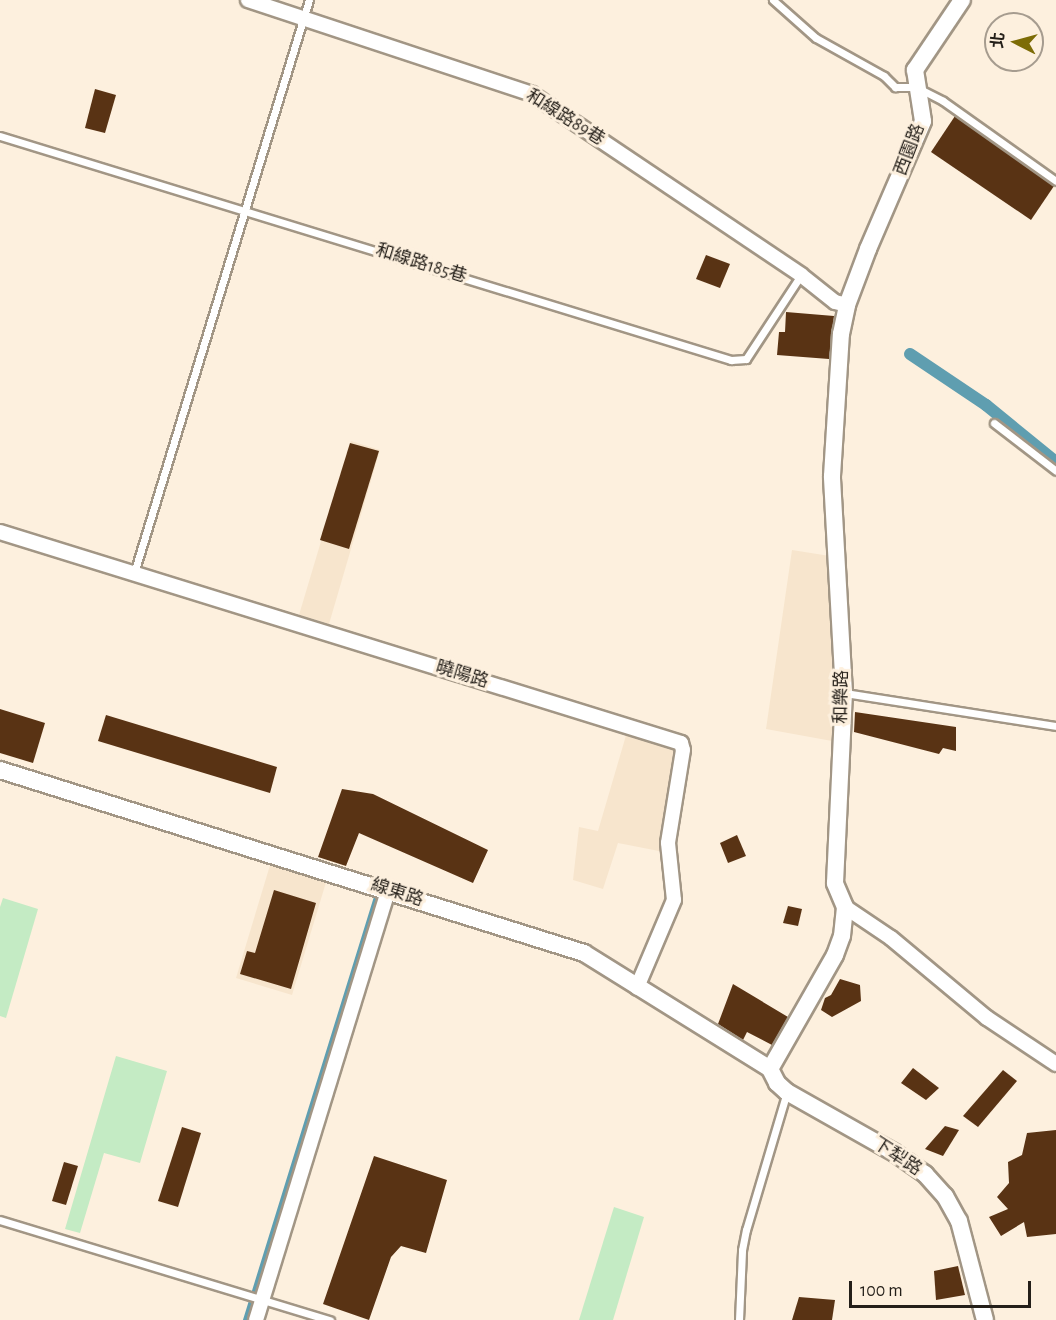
<!DOCTYPE html>
<meta charset="utf-8">
<style>
body{margin:0}
#map{position:relative;width:1056px;height:1320px;overflow:hidden;background:#fdf0de;font-family:"Alegreya Sans","Noto Sans TC",sans-serif}
div>[style]{position:absolute}
.built>*{inset:0;background:#f7e5cd}
.green>*{inset:0;background:#c4ebc4}
.stream>*{height:4px;margin:-2px;padding:0 2px;transform-origin:2px;border-radius:2px;background:#5f9eb0}
.canal>*{height:12px;margin:-6px;padding:0 6px;transform-origin:6px;border-radius:6px;background:#5f9eb0}
.building>*{inset:0;background:#593314}
.roads{filter:drop-shadow(2px 0 #a29685) drop-shadow(-2px 0 #a29685) drop-shadow(0 2px #a29685) drop-shadow(0 -2px #a29685)}
.service>*{height:7px;margin:-3.5px;padding:0 3.5px;transform-origin:3.5px;border-radius:3.5px;background:#fff}
.minor>*{height:14px;margin:-7px;padding:0 7px;transform-origin:7px;border-radius:7px;background:#fff}
.tertiary>*{height:16px;margin:-8px;padding:0 8px;transform-origin:8px;border-radius:8px;background:#fff}
span{translate:-50% -50%;white-space:nowrap;text-align:center;line-height:1.15;-webkit-text-stroke:6px #fdf0de;paint-order:stroke}
.street-label{font-size:18px;color:#241f19}
.north{position:absolute;left:984px;top:12px;width:60px;height:60px;box-sizing:border-box;background:#fdf0de;border:2px solid #a69c8f;border-radius:50%;rotate:276deg;font-size:16px;font-weight:700;line-height:24px;text-align:center;color:#241f19}
.north::after{content:'';display:block;margin:auto;width:21px;height:27px;background:#7d6c06;clip-path:polygon(50% 0,100% 100%,50% 72%,0 100%)}
.scale{position:absolute;left:849px;top:1281px;width:182px;height:27px;box-sizing:border-box;border:3px solid #241f19;border-top:0;padding-left:8px;font-size:18px;line-height:21px;white-space:nowrap;color:#241f19;-webkit-text-stroke:4px #fdf0de;paint-order:stroke}
</style>
<div id="map">
<div class="built">
<div style="clip-path:polygon(351px 441px,380px 450px,329px 624px,299px 615px)"></div>
<div style="clip-path:polygon(792px 550px,836px 557px,843px 743px,766px 729px)"></div>
<div style="clip-path:polygon(627px 732px,684px 750px,664px 852px,618px 843px,603px 889px,573px 880px,579px 827px,598px 831px)"></div>
<div style="clip-path:polygon(271px 862px,327px 879px,292px 995px,236px 978px)"></div>
</div>
<div class="green">
<div style="clip-path:polygon(3px 898px,38px 909px,6px 1018px,0 1016px,0 907px)"></div>
<div style="clip-path:polygon(116px 1056px,167px 1071px,140px 1163px,104px 1153px,80px 1233px,65px 1229px)"></div>
<div style="clip-path:polygon(614px 1207px,644px 1217px,613px 1320px,579px 1320px)"></div>
</div>
<div class="stream">
<div style="left:245px;top:1320px;width:442px;rotate:-72.8deg"></div>
</div>
<div class="canal">
<div style="left:910px;top:354px;width:92px;rotate:33.9deg"></div>
<div style="left:986px;top:405px;width:90px;rotate:39.2deg"></div>
</div>
<div class="building">
<div style="clip-path:polygon(95px 89px,116px 95px,105px 133px,85px 128px)"></div>
<div style="clip-path:polygon(955px 116px,1054px 186px,1031px 220px,931px 152px)"></div>
<div style="clip-path:polygon(706px 255px,730px 264px,720px 288px,696px 279px)"></div>
<div style="clip-path:polygon(786px 312px,834px 316px,829px 359px,777px 355px,779px 332px,785px 332px)"></div>
<div style="clip-path:polygon(350px 443px,379px 451px,349px 549px,320px 540px)"></div>
<div style="clip-path:polygon(0 709px,45px 723px,33px 763px,0 753px)"></div>
<div style="clip-path:polygon(855px 712px,956px 727px,956px 751px,943px 748px,939px 754px,854px 732px)"></div>
<div style="clip-path:polygon(106px 715px,277px 767px,270px 793px,98px 741px)"></div>
<div style="clip-path:polygon(342px 789px,373px 794px,488px 850px,473px 883px,359px 833px,346px 866px,318px 857px)"></div>
<div style="clip-path:polygon(737px 835px,746px 856px,728px 863px,720px 843px)"></div>
<div style="clip-path:polygon(274px 890px,316px 903px,291px 989px,240px 974px,247px 951px,255px 953px)"></div>
<div style="clip-path:polygon(788px 906px,802px 909px,798px 926px,783px 923px)"></div>
<div style="clip-path:polygon(840px 979px,860px 985px,861px 1001px,832px 1017px,821px 1010px,825px 998px,831px 995px)"></div>
<div style="clip-path:polygon(733px 984px,788px 1017px,772px 1045px,747px 1032px,743px 1040px,718px 1024px)"></div>
<div style="clip-path:polygon(913px 1068px,939px 1088px,926px 1100px,901px 1083px)"></div>
<div style="clip-path:polygon(1003px 1070px,1017px 1081px,978px 1127px,963px 1116px)"></div>
<div style="clip-path:polygon(945px 1126px,959px 1130px,943px 1156px,925px 1149px)"></div>
<div style="clip-path:polygon(182px 1127px,201px 1133px,178px 1207px,158px 1201px)"></div>
<div style="clip-path:polygon(1056px 1130px,1056px 1234px,1027px 1237px,1024px 1222px,1001px 1236px,989px 1217px,1008px 1209px,997px 1197px,1009px 1183px,1008px 1162px,1022px 1155px,1027px 1133px)"></div>
<div style="clip-path:polygon(374px 1156px,447px 1180px,426px 1253px,401px 1246px,391px 1257px,369px 1320px,323px 1304px)"></div>
<div style="clip-path:polygon(64px 1162px,78px 1166px,66px 1205px,52px 1201px)"></div>
<div style="clip-path:polygon(958px 1266px,965px 1295px,936px 1300px,934px 1271px)"></div>
<div style="clip-path:polygon(799px 1297px,835px 1300px,832px 1320px,792px 1320px)"></div>
</div>
<div class="roads">
<div class="service">
<div style="left:773px;top:0;width:57px;rotate:41.5deg"></div>
<div style="left:816px;top:38px;width:78px;rotate:29.2deg"></div>
<div style="left:884px;top:76px;width:16px;rotate:45deg"></div>
<div style="left:895px;top:87px;width:21px"></div>
<div style="left:916px;top:87px;width:30px;rotate:27deg"></div>
<div style="left:943px;top:101px;width:138px;rotate:35.3deg"></div>
<div style="left:0;top:136px;width:765px;rotate:17.04deg"></div>
<div style="left:731px;top:360px;width:15px;rotate:-4deg"></div>
<div style="left:746px;top:359px;width:100px;rotate:-56.8deg"></div>
<div style="left:994px;top:423px;width:78px;rotate:37.7deg"></div>
<div style="left:134px;top:573px;width:599px;rotate:-73.02deg"></div>
<div style="left:845px;top:693px;width:214px;rotate:8.9deg"></div>
<div style="left:0;top:1220px;width:345px;rotate:16.9deg"></div>
<div style="left:739px;top:1320px;width:70px;rotate:-87.5deg"></div>
<div style="left:742px;top:1250px;width:20px;rotate:-79deg"></div>
<div style="left:746px;top:1230px;width:144px;rotate:-73.5deg"></div>
</div>
<div class="minor">
<div style="left:248px;top:0;width:299px;rotate:18.3deg"></div>
<div style="left:532px;top:94px;width:324px;rotate:33.9deg"></div>
<div style="left:801px;top:275px;width:43px;rotate:38.5deg"></div>
<div style="left:835px;top:302px;width:12px;rotate:14deg"></div>
<div style="left:0;top:532px;width:713px;rotate:17.21deg"></div>
<div style="left:681px;top:743px;width:7px;rotate:74deg"></div>
<div style="left:683px;top:750px;width:94px;rotate:99.2deg"></div>
<div style="left:668px;top:843px;width:57px;rotate:84deg"></div>
<div style="left:674px;top:900px;width:95px;rotate:113deg"></div>
<div style="left:845px;top:907px;width:55px;rotate:34deg"></div>
<div style="left:891px;top:938px;width:125px;rotate:39.8deg"></div>
<div style="left:987px;top:1018px;width:83px;rotate:33.7deg"></div>
<div style="left:256px;top:1320px;width:450px;rotate:-72.9deg"></div>
</div>
<div class="tertiary">
<div style="left:0;top:770px;width:612px;rotate:17.4deg"></div>
<div style="left:584px;top:953px;width:219px;rotate:31.9deg"></div>
<div style="left:770px;top:1069px;width:131px;rotate:-60.3deg"></div>
<div style="left:835px;top:955px;width:20px;rotate:-70deg"></div>
<div style="left:842px;top:936px;width:29px;rotate:-84deg"></div>
<div style="left:845px;top:907px;width:26px;rotate:-113deg"></div>
<div style="left:835px;top:883px;width:190px;rotate:-87.3deg"></div>
<div style="left:844px;top:693px;width:217px;rotate:-93.2deg"></div>
<div style="left:832px;top:476px;width:142px;rotate:-86.4deg"></div>
<div style="left:841px;top:334px;width:30px;rotate:-78deg"></div>
<div style="left:847px;top:305px;width:60px;rotate:-69.4deg"></div>
<div style="left:868px;top:249px;width:139px;rotate:-66.7deg"></div>
<div style="left:923px;top:121px;width:52px;rotate:-98.9deg"></div>
<div style="left:915px;top:70px;width:84px;rotate:-56.1deg"></div>
<div style="left:770px;top:1069px;width:16px;rotate:63deg"></div>
<div style="left:777px;top:1083px;width:13px;rotate:42deg"></div>
<div style="left:787px;top:1092px;width:124px;rotate:29.5deg"></div>
<div style="left:895px;top:1153px;width:37px;rotate:35deg"></div>
<div style="left:925px;top:1174px;width:30px;rotate:48deg"></div>
<div style="left:945px;top:1196px;width:29px;rotate:61deg"></div>
<div style="left:959px;top:1221px;width:102px;rotate:75.3deg"></div>
</div>
</div>
<div class="street-label">
<span style="left:565px;top:118px;rotate:32deg">和線路89巷</span>
<span style="left:910px;top:150px;rotate:-69deg">西園路</span>
<span style="left:421px;top:264px;rotate:17deg">和線路185巷</span>
<span style="left:462px;top:675px;rotate:17deg">曉陽路</span>
<span style="left:842px;top:697px;rotate:-89deg">和樂路</span>
<span style="left:397px;top:893px;rotate:18deg">線東路</span>
<span style="left:897px;top:1157px;rotate:33deg">下犁路</span>
</div>
<div class="north">北</div>
<div class="scale">100 m</div>
</div>
